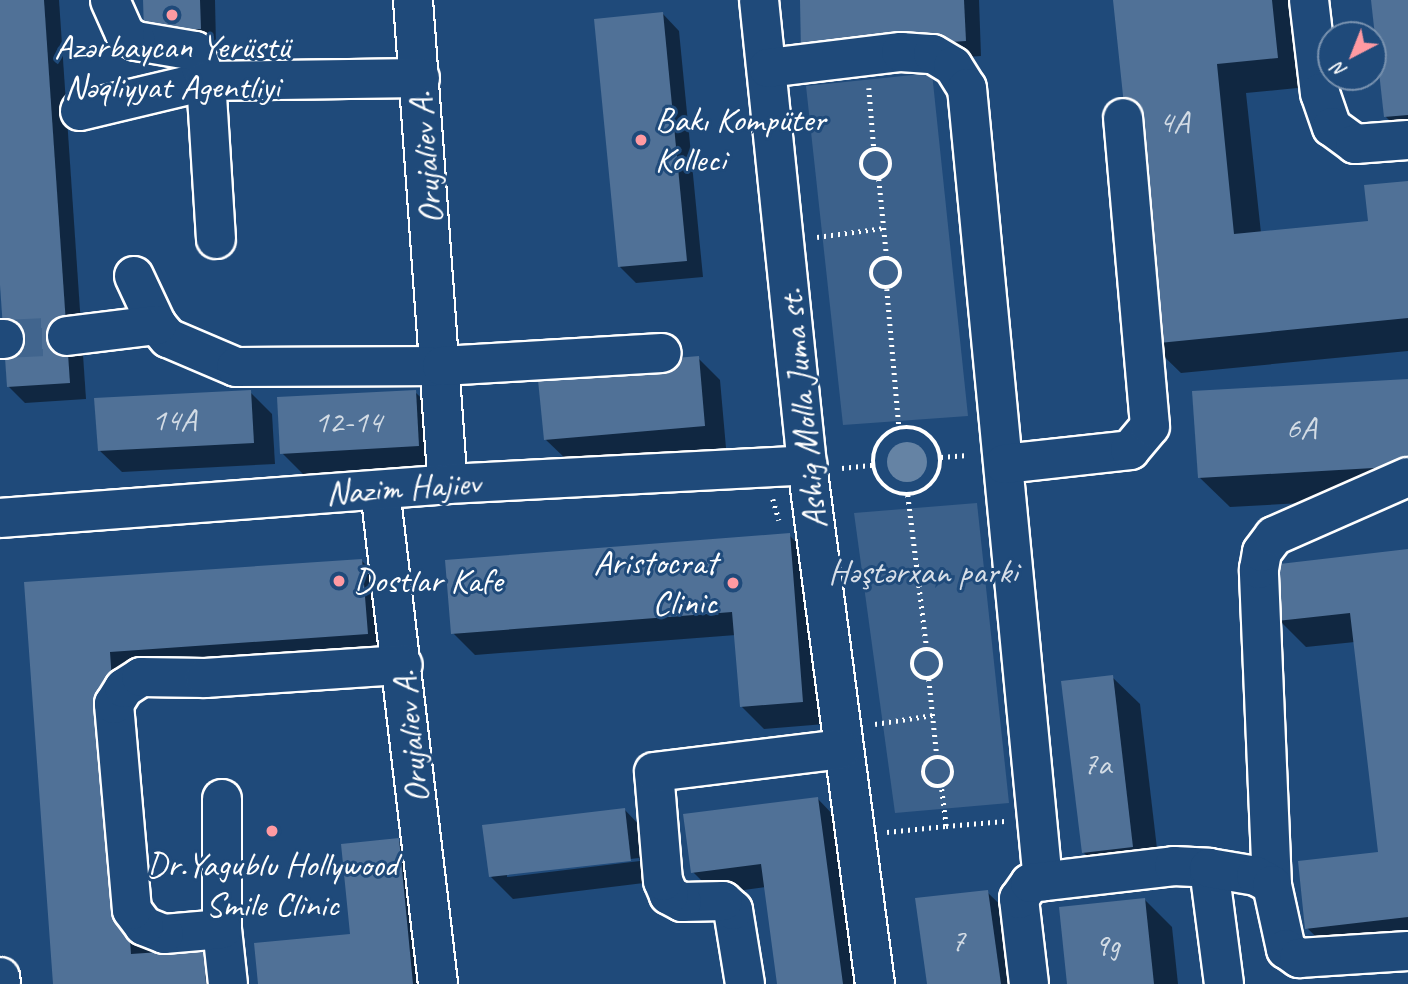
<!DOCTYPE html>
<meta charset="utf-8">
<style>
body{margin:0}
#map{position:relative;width:1408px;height:984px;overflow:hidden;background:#1f4a7a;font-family:Caveat,sans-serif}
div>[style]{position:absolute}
.green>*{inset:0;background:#3c618b}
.water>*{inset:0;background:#6583a4}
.round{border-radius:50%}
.shadow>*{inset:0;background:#0007}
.building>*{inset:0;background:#507197}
.minor-tunnel>*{height:38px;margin-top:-19px;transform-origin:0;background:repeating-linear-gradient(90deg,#41658e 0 38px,transparent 0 57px)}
.path>*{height:4.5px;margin-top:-2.25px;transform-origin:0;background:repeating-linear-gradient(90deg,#fff 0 2px,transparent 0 7px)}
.path>.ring{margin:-2.25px;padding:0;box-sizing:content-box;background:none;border:4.5px solid #fff;border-radius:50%}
.roads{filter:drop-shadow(2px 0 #fff) drop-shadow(-2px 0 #fff) drop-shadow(0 2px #fff) drop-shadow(0 -2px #fff)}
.minor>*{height:38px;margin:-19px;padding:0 19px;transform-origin:19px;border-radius:19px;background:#1f4a7a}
.dots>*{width:19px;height:19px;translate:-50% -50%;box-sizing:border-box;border:4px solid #1f4a7a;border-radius:50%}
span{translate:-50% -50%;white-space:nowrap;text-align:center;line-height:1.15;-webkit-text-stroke:6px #1f4a7a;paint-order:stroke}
.number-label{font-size:32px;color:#d3dce5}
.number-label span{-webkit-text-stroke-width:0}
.poi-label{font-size:35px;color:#fff}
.left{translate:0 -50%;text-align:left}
.right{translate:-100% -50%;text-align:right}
.street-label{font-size:35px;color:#fff}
.park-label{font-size:35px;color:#d8dfe8}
.north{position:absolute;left:1317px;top:21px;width:70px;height:70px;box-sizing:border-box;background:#1f4a7a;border:2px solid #7992af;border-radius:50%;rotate:222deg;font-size:19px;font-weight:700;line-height:28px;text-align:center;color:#fff}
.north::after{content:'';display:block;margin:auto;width:24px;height:32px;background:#ff9aa2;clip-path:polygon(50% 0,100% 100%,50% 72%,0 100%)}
</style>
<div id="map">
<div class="green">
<div style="clip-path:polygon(932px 73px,968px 416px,843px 425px,806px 86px)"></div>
<div style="clip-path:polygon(977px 503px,1009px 803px,895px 813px,854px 513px)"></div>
</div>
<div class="water">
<div class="round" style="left:887px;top:442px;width:40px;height:40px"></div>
</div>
<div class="shadow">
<div style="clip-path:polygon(0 0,59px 0,86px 399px,25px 403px,9px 387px,0 257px)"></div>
<div style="clip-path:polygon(145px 0,215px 0,216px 45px,162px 46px)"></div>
<div style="clip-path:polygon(802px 0,979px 0,981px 56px,819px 68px)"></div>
<div style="clip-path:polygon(1115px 0,1298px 0,1307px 87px,1246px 93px,1261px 233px,1370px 222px,1408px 182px,1408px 351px,1181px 373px,1150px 343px)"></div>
<div style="clip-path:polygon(1373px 0,1408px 0,1408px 139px,1385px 116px)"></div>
<div style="clip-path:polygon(663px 14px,679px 31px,703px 277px,636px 283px,620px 267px)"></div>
<div style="clip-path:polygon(698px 358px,720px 380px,726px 448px,568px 461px,545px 439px)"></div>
<div style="clip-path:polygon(1408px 380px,1408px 497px,1230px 507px,1199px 477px)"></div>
<div style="clip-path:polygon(250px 392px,272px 414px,275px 464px,122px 472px,99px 450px)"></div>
<div style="clip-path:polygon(415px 392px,438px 414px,441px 468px,304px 475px,282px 453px)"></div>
<div style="clip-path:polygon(789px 535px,811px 557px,825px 724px,764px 729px,742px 707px,736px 635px,475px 655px,453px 633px)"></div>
<div style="clip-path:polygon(1408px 551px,1408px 947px,1335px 955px,1307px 928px,1380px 854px,1355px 642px,1306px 647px,1279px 620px)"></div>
<div style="clip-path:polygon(362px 561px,384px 583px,389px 656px,131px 674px,151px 955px,203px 951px,225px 973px,226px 984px,54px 984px,26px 584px)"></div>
<div style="clip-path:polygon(1112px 677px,1140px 704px,1160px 874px,1111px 880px,1083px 852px)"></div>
<div style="clip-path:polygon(817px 798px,839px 821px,861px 984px,779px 984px,766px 887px,715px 894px,693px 872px)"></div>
<div style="clip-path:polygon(evenodd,624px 809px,646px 832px,652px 882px,513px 899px,491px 877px,624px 809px,639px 858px,640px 861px,507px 877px,507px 873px,639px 858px)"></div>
<div style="clip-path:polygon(398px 840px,420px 862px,432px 984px,260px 984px,352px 935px)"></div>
<div style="clip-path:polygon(987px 892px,1015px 919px,1024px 984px,928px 984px)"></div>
<div style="clip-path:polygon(1145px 900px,1172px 927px,1178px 984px,1069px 984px)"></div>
</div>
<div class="building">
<div style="clip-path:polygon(0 0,44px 0,70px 383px,7px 387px,0 285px)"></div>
<div style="clip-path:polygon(143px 0,200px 0,201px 29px,144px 30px)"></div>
<div style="clip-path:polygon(800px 0,964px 0,966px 41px,801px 52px)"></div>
<div style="clip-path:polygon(1113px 0,1272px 0,1278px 58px,1217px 64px,1234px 234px,1368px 221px,1364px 185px,1408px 181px,1408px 318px,1149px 344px)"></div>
<div style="clip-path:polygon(1371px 0,1408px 0,1408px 115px,1384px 117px)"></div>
<div style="clip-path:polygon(663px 12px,687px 261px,618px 267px,594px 19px)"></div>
<div style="clip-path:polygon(699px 356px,705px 426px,544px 440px,537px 370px)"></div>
<div style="clip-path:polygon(1408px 379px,1408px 466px,1198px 478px,1192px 391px)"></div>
<div style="clip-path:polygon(251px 390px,254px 443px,98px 451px,94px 398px)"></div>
<div style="clip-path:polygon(416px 390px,419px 446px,280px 454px,277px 397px)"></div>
<div style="clip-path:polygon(790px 533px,803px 702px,740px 707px,732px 612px,451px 634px,445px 560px)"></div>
<div style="clip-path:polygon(1408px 549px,1408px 917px,1305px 929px,1298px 861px,1378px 852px,1350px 613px,1277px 621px,1271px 565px)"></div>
<div style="clip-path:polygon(362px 559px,368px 634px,110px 652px,131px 954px,204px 949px,206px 984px,53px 984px,24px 582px)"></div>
<div style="clip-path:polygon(1113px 675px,1133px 847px,1082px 853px,1061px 681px)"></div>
<div style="clip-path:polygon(818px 797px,843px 984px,777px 984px,761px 864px,691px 873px,683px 814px)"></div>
<div style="clip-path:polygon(625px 808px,631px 861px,489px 877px,482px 825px)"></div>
<div style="clip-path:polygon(399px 838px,413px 984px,258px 984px,254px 943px,350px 934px,341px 844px)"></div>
<div style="clip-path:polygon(988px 890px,1001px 984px,927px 984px,915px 898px)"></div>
<div style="clip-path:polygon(1145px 898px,1154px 984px,1067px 984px,1059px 907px)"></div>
</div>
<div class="minor-tunnel">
<div style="left:4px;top:339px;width:63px;rotate:-2.7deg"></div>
</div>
<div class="path">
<div style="left:869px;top:88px;width:61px;rotate:85.3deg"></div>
<div class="ring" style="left:861px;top:149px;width:25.5px;height:25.5px"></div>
<div style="left:879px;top:179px;width:80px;rotate:84.3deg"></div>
<div style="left:817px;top:237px;width:68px;rotate:-7.7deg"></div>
<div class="ring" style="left:871px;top:258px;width:25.5px;height:25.5px"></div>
<div style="left:887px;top:289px;width:139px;rotate:85deg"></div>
<div class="ring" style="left:873px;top:427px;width:63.5px;height:63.5px"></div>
<div style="left:941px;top:457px;width:27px;rotate:-4deg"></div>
<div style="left:842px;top:468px;width:31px;rotate:-6deg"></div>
<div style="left:908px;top:495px;width:155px;rotate:83deg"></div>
<div style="left:773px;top:499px;width:22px;rotate:74deg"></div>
<div class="ring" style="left:912px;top:649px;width:25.5px;height:25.5px"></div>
<div style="left:929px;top:679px;width:78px;rotate:84.1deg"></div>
<div style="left:875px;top:724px;width:59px;rotate:-8.8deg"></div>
<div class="ring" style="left:923px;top:757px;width:25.5px;height:25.5px"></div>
<div style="left:946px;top:826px;width:59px;rotate:-4.8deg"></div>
<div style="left:887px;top:832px;width:59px;rotate:-5.8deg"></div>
<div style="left:946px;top:826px;width:40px;rotate:-97.1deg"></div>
</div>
<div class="roads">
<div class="minor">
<div style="left:413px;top:0;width:485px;rotate:85.9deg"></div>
<div style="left:759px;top:0;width:467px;rotate:84.1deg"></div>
<div style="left:807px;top:465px;width:523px;rotate:82.54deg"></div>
<div style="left:1309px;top:0;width:94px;rotate:83.3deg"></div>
<div style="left:1320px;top:93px;width:36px;rotate:71deg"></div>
<div style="left:1332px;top:127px;width:29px;rotate:36deg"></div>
<div style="left:1355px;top:144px;width:53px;rotate:-4.3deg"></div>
<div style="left:768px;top:68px;width:134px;rotate:-6.9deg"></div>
<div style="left:901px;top:52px;width:32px;rotate:4deg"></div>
<div style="left:933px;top:54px;width:23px;rotate:31deg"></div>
<div style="left:953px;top:66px;width:26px;rotate:58deg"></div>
<div style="left:967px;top:88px;width:797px;rotate:84.53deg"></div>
<div style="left:80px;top:111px;width:130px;rotate:-13.4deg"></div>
<div style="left:206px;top:81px;width:32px;rotate:-110deg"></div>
<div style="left:195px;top:51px;width:60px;rotate:-170.4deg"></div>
<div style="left:136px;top:41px;width:13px;rotate:-148deg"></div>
<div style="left:125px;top:34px;width:37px;rotate:-114deg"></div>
<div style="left:216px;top:239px;width:158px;rotate:-93.6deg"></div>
<div style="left:206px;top:81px;width:214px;rotate:-0.8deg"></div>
<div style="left:134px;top:276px;width:54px;rotate:64.9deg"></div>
<div style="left:157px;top:325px;width:17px;rotate:50deg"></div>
<div style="left:168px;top:338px;width:74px;rotate:23.1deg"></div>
<div style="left:236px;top:367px;width:206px;rotate:-0.3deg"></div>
<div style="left:442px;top:366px;width:220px;rotate:-3.4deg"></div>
<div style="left:67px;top:336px;width:91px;rotate:-7deg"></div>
<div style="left:0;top:339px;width:4px"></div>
<div style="left:1004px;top:464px;width:127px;rotate:-6.3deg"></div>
<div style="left:1130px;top:450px;width:31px;rotate:-50deg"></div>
<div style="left:1150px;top:426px;width:309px;rotate:-95deg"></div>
<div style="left:380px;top:490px;width:497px;rotate:83.3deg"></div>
<div style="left:0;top:518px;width:449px;rotate:-4.3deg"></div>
<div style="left:448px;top:484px;width:360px;rotate:-3deg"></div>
<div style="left:222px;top:799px;width:130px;rotate:90deg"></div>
<div style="left:222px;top:929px;width:55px;rotate:83.8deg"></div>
<div style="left:1272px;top:885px;width:316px;rotate:-92.4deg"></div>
<div style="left:1259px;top:569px;width:17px;rotate:-80deg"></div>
<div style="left:1262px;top:552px;width:20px;rotate:-53deg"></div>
<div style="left:1274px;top:536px;width:146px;rotate:-23.8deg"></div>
<div style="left:222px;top:929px;width:58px;rotate:175.1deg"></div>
<div style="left:164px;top:934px;width:22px;rotate:-158deg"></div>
<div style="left:144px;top:926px;width:20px;rotate:-127deg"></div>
<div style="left:132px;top:910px;width:207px;rotate:-95deg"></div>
<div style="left:114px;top:704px;width:19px;rotate:-58deg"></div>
<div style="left:124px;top:688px;width:20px;rotate:-33deg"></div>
<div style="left:141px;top:677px;width:64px;rotate:0.9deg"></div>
<div style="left:205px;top:678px;width:198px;rotate:-3.8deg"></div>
<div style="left:0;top:977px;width:7px;rotate:82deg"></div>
<div style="left:745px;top:984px;width:75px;rotate:-99.2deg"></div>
<div style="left:733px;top:910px;width:13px;rotate:-138deg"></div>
<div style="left:723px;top:901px;width:41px;rotate:178.6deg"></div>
<div style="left:682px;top:902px;width:15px;rotate:-152deg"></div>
<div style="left:669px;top:895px;width:15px;rotate:-113deg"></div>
<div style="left:663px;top:881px;width:109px;rotate:-94.7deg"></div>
<div style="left:654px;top:772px;width:188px;rotate:-7deg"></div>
<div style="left:1029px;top:984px;width:86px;rotate:-96.7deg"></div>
<div style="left:1019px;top:899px;width:19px;rotate:-55deg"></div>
<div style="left:1030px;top:883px;width:145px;rotate:-6.7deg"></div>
<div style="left:1174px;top:866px;width:35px;rotate:3deg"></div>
<div style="left:1224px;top:984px;width:117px;rotate:-97.4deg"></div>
<div style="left:1209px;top:868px;width:48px;rotate:9.7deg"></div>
<div style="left:1256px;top:876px;width:18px;rotate:29deg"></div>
<div style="left:1272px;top:885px;width:66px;rotate:77.7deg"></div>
<div style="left:1286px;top:949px;width:16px;rotate:35deg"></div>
<div style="left:1299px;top:958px;width:109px;rotate:-3.7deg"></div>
</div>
</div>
<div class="dots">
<div style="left:172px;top:15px;background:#ff9aa2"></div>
<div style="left:641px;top:140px;background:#ff9aa2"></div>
<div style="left:339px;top:581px;background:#ff9aa2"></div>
<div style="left:733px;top:583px;background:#ff9aa2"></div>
<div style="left:272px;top:831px;background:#ff9aa2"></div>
</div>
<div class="number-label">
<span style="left:1174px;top:122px">4A</span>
<span style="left:174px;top:420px">14A</span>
<span style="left:348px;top:422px">12-14</span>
<span style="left:1301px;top:428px">6A</span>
<span style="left:1097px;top:764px">7a</span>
<span style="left:958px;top:941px">7</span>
<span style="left:1107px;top:945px">9g</span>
</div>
<div class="poi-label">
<span style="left:172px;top:67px">Azərbaycan Yerüstü<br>Nəqliyyat Agentliyi</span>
<span class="left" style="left:655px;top:140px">Bakı Kompüter<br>Kolleci</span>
<span class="right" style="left:717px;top:583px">Aristocrat<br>Clinic</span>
<span class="left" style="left:353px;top:581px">Dostlar Kafe</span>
<span style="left:272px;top:885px">Dr.Yagublu Hollywood<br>Smile Clinic</span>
</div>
<div class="street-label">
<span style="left:426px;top:158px;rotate:-95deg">Orujaliev A.</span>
<span style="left:803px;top:409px;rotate:-96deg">Ashig Molla Juma st.</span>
<span style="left:403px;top:488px;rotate:-4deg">Nazim Hajiev</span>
<span style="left:411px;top:737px;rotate:-96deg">Orujaliev A.</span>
</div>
<div class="park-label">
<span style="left:923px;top:572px">Həştərxan parki</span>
</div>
<div class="north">N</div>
</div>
